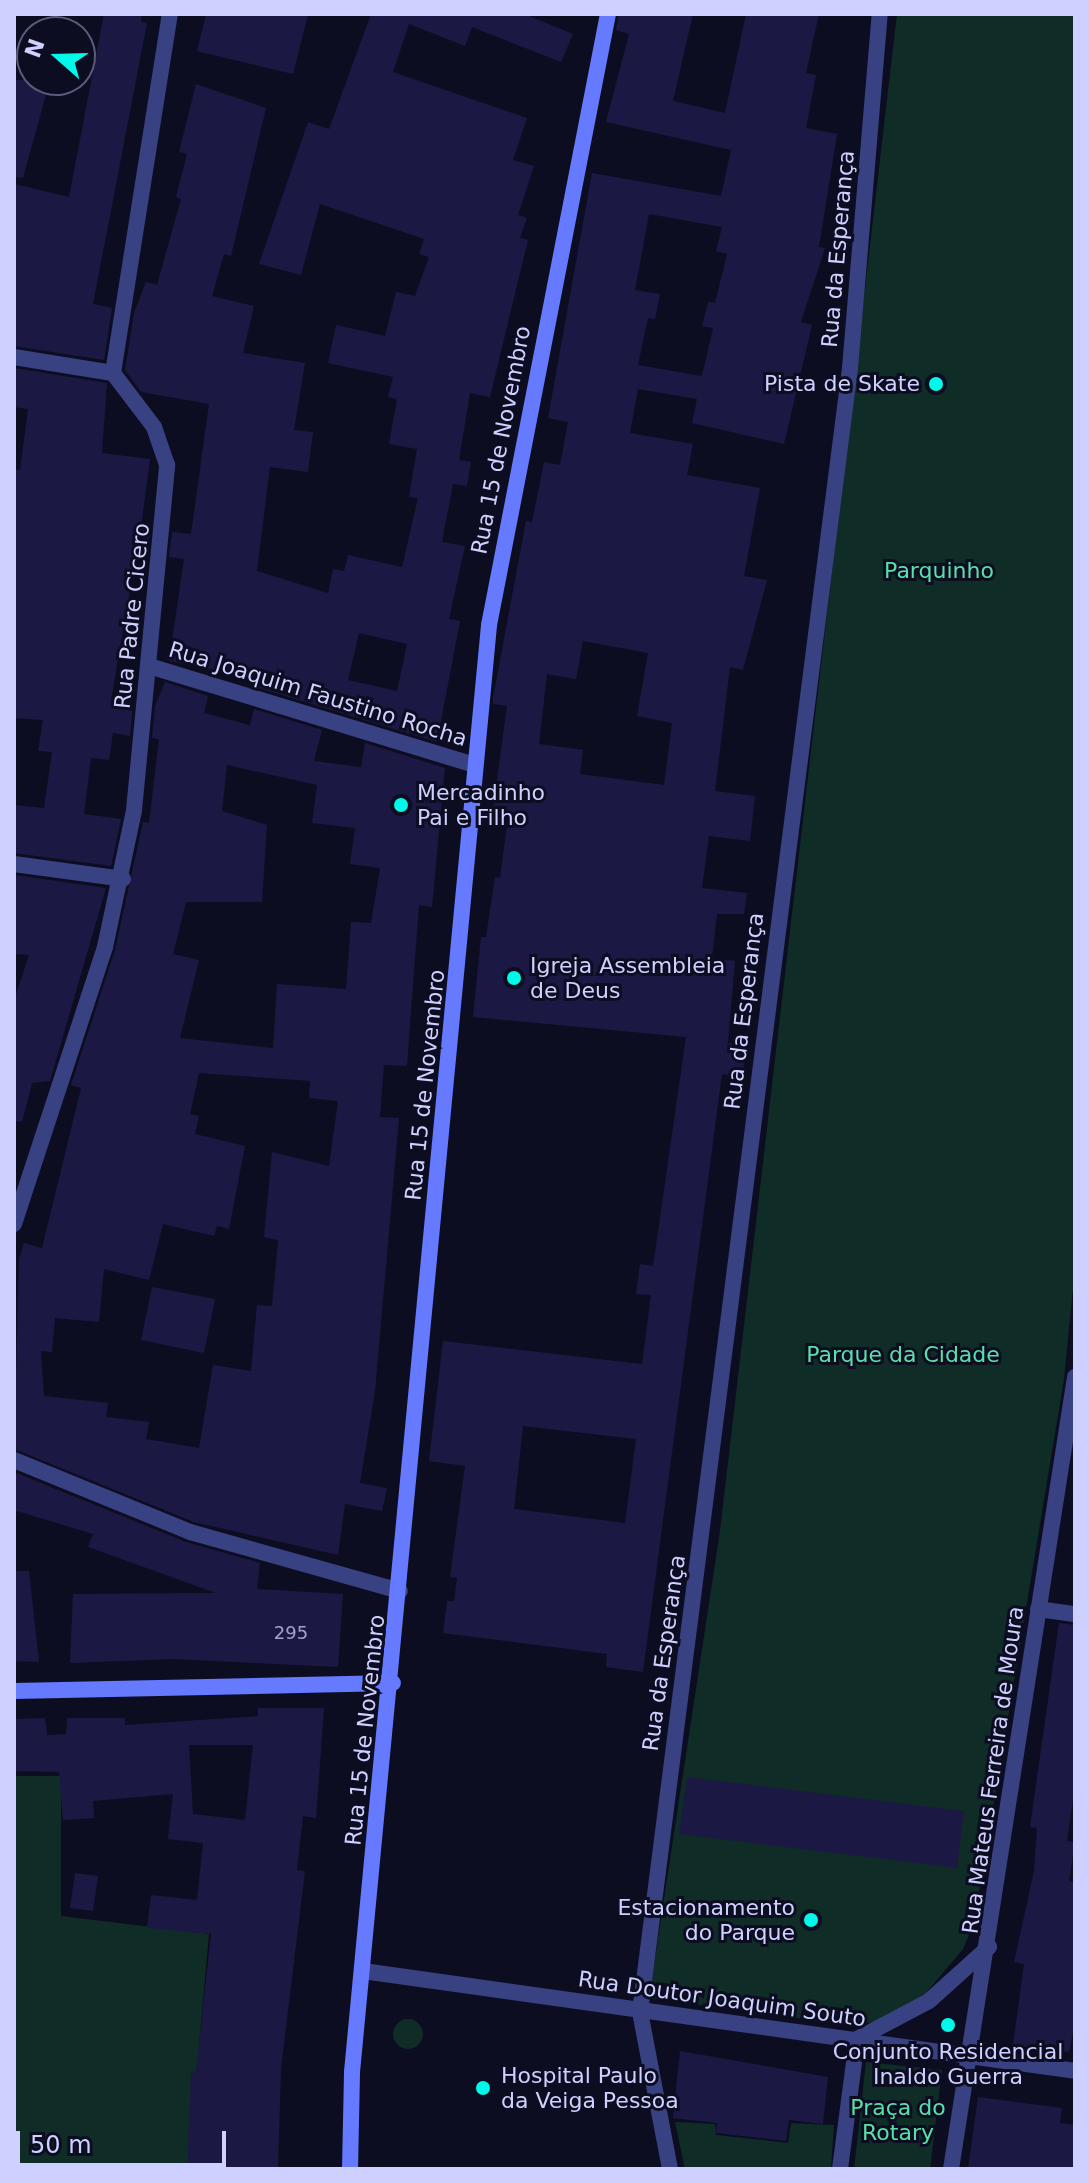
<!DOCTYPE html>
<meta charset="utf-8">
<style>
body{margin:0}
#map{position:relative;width:1089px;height:2183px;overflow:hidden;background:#0d0d22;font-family:"DejaVu Sans",sans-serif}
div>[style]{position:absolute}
.green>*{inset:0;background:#102c26}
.round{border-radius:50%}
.building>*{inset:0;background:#1b1943}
.minor>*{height:16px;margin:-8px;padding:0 8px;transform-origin:8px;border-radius:8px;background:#384181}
.tertiary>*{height:16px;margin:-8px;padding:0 8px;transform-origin:8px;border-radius:8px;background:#384181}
.secondary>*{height:16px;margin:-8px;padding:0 8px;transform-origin:8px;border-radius:8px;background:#657aff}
.dots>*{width:22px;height:22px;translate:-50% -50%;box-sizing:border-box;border:4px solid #0d0d22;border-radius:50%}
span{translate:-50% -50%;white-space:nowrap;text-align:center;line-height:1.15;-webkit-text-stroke:6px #0d0d22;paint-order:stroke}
.number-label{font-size:18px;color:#a1a2d0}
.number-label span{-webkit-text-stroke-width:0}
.street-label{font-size:22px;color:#ced0ff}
.poi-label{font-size:22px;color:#ced0ff}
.right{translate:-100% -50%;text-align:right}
.left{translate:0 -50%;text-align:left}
.park-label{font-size:22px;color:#59e0a8}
.frame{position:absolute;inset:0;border:16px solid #ced0ff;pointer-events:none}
.north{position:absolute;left:16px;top:16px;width:80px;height:80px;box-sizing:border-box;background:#0d0d22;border:2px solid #5a5b7a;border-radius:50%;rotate:290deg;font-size:22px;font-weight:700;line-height:32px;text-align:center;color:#ced0ff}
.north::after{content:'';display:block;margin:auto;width:28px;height:36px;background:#00f9e9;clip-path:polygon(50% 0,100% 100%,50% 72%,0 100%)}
.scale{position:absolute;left:16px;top:2131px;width:210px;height:36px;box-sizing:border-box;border:4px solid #ced0ff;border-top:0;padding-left:10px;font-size:24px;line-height:28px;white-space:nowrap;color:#ced0ff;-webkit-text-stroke:6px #0d0d22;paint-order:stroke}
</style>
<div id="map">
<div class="green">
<div style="clip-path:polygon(897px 14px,1075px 14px,1075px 1268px,1064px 1379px,974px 1923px,963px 1949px,925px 1994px,891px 2020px,848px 2025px,649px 1998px,720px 1531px)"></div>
<div style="clip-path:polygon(14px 1776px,61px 1776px,61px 1916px,209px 1934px,188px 2169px,14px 2169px)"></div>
<div class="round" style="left:393px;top:2019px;width:30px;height:30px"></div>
<div style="clip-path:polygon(866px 2062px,942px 2070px,930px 2169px,854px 2169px)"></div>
<div style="clip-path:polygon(675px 2122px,715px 2124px,716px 2135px,788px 2143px,791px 2123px,834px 2125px,831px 2169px,685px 2169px)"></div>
</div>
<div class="building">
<div style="clip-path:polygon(104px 14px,142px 14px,141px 22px,147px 23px,93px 304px,112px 308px,104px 360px,14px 346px,14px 184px,69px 197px)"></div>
<div style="clip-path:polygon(206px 14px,308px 14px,293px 74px,197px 51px)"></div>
<div style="clip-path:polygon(evenodd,371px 14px,524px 14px,573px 34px,561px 62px,472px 27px,465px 46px,409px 24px,393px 72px,527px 118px,513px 160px,534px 166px,518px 215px,527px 218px,520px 238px,528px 240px,490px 397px,470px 393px,459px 460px,471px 462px,467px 486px,453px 484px,442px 542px,465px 546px,449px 619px,460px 621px,437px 742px,259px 688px,260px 680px,169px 661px,184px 559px,169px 557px,172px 532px,191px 534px,209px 404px,141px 392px,125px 370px,134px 313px,146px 282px,157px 285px,181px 199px,176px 197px,187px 154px,179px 152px,196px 84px,266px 108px,231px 256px,224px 254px,212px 296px,254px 306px,243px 353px,305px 363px,294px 430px,313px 432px,308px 472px,270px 467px,257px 571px,328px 593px,333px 569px,344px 571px,348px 555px,402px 567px,418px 498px,409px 497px,417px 449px,389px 444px,397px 399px,388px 397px,393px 377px,328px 363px,336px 325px,385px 336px,396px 292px,415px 296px,429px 257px,419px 254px,424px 239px,320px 204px,301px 275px,259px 264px,308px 122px,329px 129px,371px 14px,359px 633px,407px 644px,397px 691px,348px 680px,359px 633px)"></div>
<div style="clip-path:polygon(evenodd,619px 14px,693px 14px,673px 101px,725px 113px,746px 14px,819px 14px,806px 73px,816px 75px,806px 128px,837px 134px,819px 247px,825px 248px,801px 322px,812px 325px,784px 444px,692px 423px,697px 399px,638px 389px,630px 433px,693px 444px,687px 475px,760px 488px,744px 576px,767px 580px,743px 670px,730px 667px,715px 791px,755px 796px,750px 841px,709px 836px,702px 888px,747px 893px,744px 914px,717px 914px,712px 958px,735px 961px,728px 1043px,747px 1046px,742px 1077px,722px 1074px,643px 1672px,606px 1667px,607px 1654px,443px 1633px,447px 1601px,454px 1601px,457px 1578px,450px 1577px,465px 1466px,429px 1461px,443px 1341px,642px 1364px,651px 1295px,636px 1294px,640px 1264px,653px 1266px,686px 1037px,473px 1017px,481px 937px,486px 937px,495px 877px,500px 878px,509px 811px,493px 809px,507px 706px,493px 704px,493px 698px,526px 521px,532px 522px,544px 462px,560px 465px,568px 422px,548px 418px,592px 173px,721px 196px,731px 150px,606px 122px,629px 34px,616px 30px,619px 14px,649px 214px,722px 227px,716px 251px,727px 254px,715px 303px,708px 302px,702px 326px,713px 328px,702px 376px,638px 365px,648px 318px,655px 319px,660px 294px,635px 290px,649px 214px,619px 14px,583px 641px,648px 653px,637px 716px,672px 723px,664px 785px,580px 774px,583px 750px,539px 744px,547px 674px,576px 679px,583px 641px,619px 14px,523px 1426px,636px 1439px,625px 1523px,514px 1509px,523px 1426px)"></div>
<div style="clip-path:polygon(14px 80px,50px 80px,23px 178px,14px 177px)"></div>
<div style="clip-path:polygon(14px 368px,107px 383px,102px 453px,150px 459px,141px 528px,150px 529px,148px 553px,138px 551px,135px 561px,111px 700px,133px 703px,130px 736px,113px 733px,109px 760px,91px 758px,84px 814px,121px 819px,111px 866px,14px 853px,14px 805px,44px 808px,52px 752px,38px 751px,43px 720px,14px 718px,14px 469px,20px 470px,28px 409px,14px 407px)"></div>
<div style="clip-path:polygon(evenodd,165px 682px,208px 696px,204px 713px,250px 725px,254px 709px,322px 730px,314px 761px,361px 767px,365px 743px,445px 768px,432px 907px,419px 905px,407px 1066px,384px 1065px,380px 1117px,399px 1118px,375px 1391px,360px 1483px,387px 1488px,382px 1511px,345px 1504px,338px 1555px,194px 1522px,14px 1449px,19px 1259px,24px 1243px,42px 1248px,81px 1088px,71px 1085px,115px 950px,143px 822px,149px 823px,159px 739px,152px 738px,155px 706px,165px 682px,227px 765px,317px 785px,312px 823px,355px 828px,350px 864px,380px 868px,371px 923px,351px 922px,346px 989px,277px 984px,273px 1048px,180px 1038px,199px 960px,173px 954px,186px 902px,262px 902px,267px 825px,222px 811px,227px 765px,165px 682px,199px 1073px,310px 1081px,309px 1098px,338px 1101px,329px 1166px,272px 1152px,264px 1237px,278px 1240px,272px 1306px,257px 1305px,251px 1371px,213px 1365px,199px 1448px,146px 1439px,149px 1422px,106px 1417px,108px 1403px,44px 1396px,41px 1351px,52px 1352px,55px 1318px,99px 1322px,104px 1269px,149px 1280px,163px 1224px,214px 1236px,217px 1226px,229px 1229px,245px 1146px,195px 1134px,199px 1116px,190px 1114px,199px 1073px)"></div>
<div style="clip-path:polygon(14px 875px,106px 888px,50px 1081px,32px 1083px,22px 1122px,14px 1121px,14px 1001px,29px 955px,15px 954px)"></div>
<div style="clip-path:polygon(152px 1287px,215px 1299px,204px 1353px,141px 1340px)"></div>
<div style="clip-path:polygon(14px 1472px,186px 1542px,260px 1563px,257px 1589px,343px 1594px,338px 1667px,173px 1659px,70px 1663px,73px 1594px,216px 1593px,88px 1547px,93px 1534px,14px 1510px)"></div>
<div style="clip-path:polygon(14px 1571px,29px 1571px,39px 1662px,14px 1661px)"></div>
<div style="clip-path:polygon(1059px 1623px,1075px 1625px,1075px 1785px,1067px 1841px,1075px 1842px,1069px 1881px,1075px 1882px,1075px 2022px,1069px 2052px,1013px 2045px,1024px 1964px,1014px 1962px,1034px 1871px,1037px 1828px,1030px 1827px)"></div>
<div style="clip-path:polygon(evenodd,258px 1708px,324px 1708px,316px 1818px,303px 1816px,297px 1870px,305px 1871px,281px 2068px,278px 2169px,187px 2169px,191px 2071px,196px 2071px,211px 1934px,147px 1928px,151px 1895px,197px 1900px,203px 1843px,168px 1839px,173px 1794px,93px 1801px,94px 1818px,63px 1820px,59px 1772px,14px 1771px,14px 1719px,45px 1718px,47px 1735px,66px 1734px,67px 1718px,125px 1718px,125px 1725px,258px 1716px,258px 1708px,189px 1745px,253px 1745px,245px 1820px,193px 1814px,189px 1745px)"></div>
<div style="clip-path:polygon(687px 1777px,964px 1811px,957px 1868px,679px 1834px)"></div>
<div style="clip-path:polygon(75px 1873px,98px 1876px,93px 1911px,70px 1908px)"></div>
<div style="clip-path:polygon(680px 2051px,828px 2077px,823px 2124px,789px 2120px,786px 2141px,716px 2133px,717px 2123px,673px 2118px)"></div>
<div style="clip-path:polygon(978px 2097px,1062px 2108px,1060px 2123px,1075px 2125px,1075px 2169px,968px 2169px)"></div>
</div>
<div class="minor">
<div style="left:14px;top:357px;width:100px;rotate:9.2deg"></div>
<div style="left:149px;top:666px;width:340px;rotate:16.9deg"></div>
<div style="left:14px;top:864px;width:110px;rotate:7.8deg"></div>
<div style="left:14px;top:1224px;width:292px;rotate:-71.8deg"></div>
<div style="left:105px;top:947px;width:140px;rotate:-78deg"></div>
<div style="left:134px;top:810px;width:347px;rotate:-84.5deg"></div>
<div style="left:167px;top:465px;width:40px;rotate:-108.9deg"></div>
<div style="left:154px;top:427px;width:68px;rotate:-127.2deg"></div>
<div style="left:113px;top:373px;width:363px;rotate:-81deg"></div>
<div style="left:14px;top:1460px;width:190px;rotate:22.2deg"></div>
<div style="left:190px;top:1532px;width:218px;rotate:15.7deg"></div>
<div style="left:1038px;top:1609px;width:37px;rotate:8deg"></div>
<div style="left:670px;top:2169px;width:160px;rotate:-100.8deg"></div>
<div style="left:640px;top:2012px;width:1657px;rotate:-82.72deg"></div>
<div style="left:850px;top:368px;width:355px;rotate:-85.2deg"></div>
<div style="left:840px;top:2169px;width:131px;rotate:-82.5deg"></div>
<div style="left:857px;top:2039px;width:81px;rotate:-27.8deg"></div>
<div style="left:929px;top:2001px;width:81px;rotate:-42deg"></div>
<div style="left:951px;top:2169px;width:802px;rotate:-81.1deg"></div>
</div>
<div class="tertiary">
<div style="left:363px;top:1971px;width:719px;rotate:7.99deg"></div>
</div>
<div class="secondary">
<div style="left:14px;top:1691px;width:379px;rotate:-1.2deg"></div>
<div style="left:350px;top:2169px;width:97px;rotate:-88.8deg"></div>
<div style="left:352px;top:2072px;width:1453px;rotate:-84.59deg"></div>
<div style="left:489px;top:625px;width:622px;rotate:-78.98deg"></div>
</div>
<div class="dots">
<div style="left:936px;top:384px;background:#00f9e9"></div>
<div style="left:401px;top:805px;background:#00f9e9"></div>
<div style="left:514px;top:978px;background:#00f9e9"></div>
<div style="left:811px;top:1920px;background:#00f9e9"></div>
<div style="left:948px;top:2025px;background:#00f9e9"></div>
<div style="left:483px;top:2088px;background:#00f9e9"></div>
</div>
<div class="number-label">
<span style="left:291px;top:1633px">295</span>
</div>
<div class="street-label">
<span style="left:838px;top:249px;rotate:-85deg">Rua da Esperança</span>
<span style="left:501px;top:440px;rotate:-79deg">Rua 15 de Novembro</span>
<span style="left:132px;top:616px;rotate:-84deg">Rua Padre Cicero</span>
<span style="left:318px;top:694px;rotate:17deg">Rua Joaquim Faustino Rocha</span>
<span style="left:744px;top:1011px;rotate:-83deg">Rua da Esperança</span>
<span style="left:425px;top:1085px;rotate:-84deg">Rua 15 de Novembro</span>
<span style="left:664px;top:1653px;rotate:-82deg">Rua da Esperança</span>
<span style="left:365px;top:1730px;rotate:-84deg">Rua 15 de Novembro</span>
<span style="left:993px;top:1770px;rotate:-82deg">Rua Mateus Ferreira de Moura</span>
<span style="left:722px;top:1999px;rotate:8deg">Rua Doutor Joaquim Souto</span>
</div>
<div class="poi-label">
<span class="right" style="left:920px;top:384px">Pista de Skate</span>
<span class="left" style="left:417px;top:805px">Mercadinho<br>Pai e Filho</span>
<span class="left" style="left:530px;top:978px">Igreja Assembleia<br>de Deus</span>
<span class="right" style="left:795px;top:1920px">Estacionamento<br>do Parque</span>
<span style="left:948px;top:2064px">Conjunto Residencial<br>Inaldo Guerra</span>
<span class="left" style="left:501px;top:2088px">Hospital Paulo<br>da Veiga Pessoa</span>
</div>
<div class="park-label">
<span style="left:939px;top:571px">Parquinho</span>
<span style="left:903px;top:1355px">Parque da Cidade</span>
<span style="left:898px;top:2120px">Praça do<br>Rotary</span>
</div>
<div class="frame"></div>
<div class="north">N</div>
<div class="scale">50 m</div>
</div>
